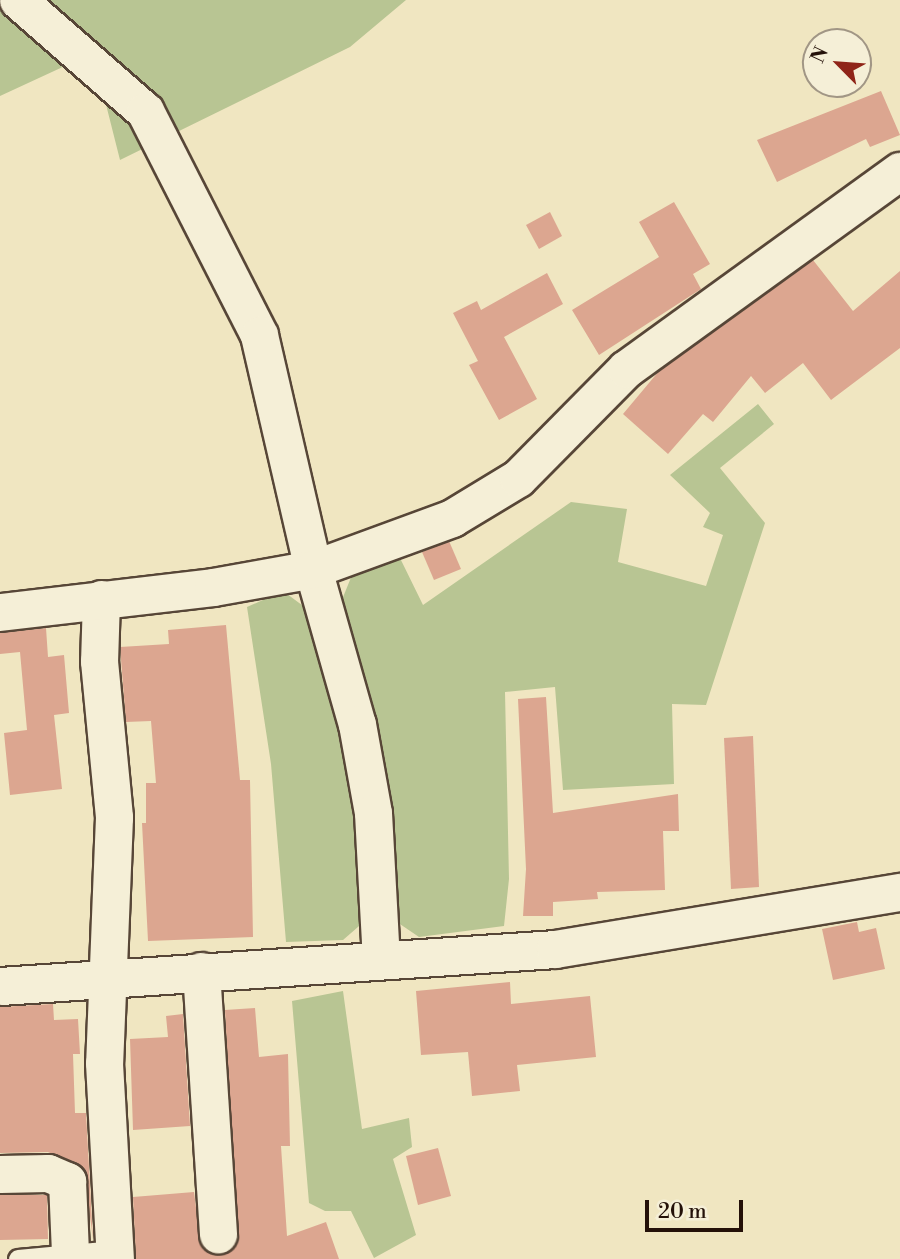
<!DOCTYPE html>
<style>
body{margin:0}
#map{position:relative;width:900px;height:1259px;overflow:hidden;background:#f0e6c1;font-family:"Libre Bodoni",serif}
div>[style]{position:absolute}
.green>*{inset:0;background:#b8c593}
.building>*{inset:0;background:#dca690}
.roads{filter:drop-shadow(2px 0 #574637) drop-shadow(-2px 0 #574637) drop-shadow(0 2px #574637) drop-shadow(0 -2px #574637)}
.lane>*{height:19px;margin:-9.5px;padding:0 9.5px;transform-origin:9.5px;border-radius:9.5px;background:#f5efd7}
.street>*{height:37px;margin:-18.5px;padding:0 18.5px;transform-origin:18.5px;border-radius:18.5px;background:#f5efd7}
span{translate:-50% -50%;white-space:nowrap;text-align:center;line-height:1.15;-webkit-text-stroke:7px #f5efd7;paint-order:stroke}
.north{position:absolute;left:802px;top:28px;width:70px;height:70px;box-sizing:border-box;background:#f5efd7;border:2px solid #a19685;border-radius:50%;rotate:295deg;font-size:19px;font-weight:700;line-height:28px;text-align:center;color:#241109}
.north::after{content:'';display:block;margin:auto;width:24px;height:32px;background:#8f2418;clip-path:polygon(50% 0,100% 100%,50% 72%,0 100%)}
.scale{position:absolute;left:645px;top:1200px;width:98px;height:32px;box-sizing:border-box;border:4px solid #241109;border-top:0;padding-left:9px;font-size:21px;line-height:24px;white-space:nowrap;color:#241109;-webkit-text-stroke:5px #f5efd7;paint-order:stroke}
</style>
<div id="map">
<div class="green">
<div style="clip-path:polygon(0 0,406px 0,350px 47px,120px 160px,93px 53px,0 96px)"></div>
<div style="clip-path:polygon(758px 404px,774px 424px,720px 468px,765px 523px,706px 705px,672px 704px,674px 784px,563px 790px,555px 687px,505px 692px,509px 879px,504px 926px,419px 937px,394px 920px,339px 607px,352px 575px,398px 554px,423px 605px,571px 502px,627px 509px,618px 562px,706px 586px,723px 535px,703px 527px,710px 513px,670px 475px)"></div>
<div style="clip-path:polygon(283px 591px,314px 614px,360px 833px,366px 920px,343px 940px,286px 942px,271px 764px,247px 607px)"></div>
<div style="clip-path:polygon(343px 991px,362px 1129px,409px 1118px,412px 1147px,393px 1159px,416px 1235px,374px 1258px,351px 1211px,325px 1211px,309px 1203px,292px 1001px)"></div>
</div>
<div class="building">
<div style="clip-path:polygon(881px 91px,900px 135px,870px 147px,866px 139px,777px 182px,757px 140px)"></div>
<div style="clip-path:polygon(674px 202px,710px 264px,693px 274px,701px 289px,599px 355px,572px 310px,659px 257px,639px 222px)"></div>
<div style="clip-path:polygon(550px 212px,562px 236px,539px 249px,526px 225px)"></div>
<div style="clip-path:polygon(813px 260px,853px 311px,900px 271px,900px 348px,831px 400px,803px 363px,765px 393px,751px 376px,713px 422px,703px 414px,668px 454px,623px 414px,659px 371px)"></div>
<div style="clip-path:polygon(547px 273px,563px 304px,504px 337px,537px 399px,499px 420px,469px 365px,478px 361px,453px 313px,477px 301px,481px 310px)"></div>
<div style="clip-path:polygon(449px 541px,461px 569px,434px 580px,422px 552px)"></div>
<div style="clip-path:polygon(226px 625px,240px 780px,250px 780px,253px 937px,148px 941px,142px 823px,146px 823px,146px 783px,156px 783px,151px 721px,126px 722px,120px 647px,169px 644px,168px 630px)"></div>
<div style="clip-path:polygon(46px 628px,48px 657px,64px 655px,69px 713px,54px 715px,62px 789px,10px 795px,4px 733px,27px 730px,20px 652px,0 654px,0 633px)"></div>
<div style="clip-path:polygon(546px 697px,553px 813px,678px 794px,679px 831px,663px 831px,665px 890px,597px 892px,598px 899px,553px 902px,553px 916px,523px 916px,526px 869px,518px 699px)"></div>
<div style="clip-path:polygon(753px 736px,759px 887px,731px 889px,724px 738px)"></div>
<div style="clip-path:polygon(857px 922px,859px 932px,876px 928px,885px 969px,833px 980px,822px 929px)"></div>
<div style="clip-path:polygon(510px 982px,511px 1004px,590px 996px,596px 1057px,517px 1065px,520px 1091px,472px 1096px,468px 1052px,421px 1055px,416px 991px)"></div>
<div style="clip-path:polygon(53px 1004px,54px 1020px,78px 1019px,80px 1054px,73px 1054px,75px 1113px,86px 1113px,93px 1240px,84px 1168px,48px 1152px,0 1153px,0 1007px)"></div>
<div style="clip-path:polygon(255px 1008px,259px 1057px,288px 1054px,290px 1146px,281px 1146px,287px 1236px,326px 1222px,339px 1259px,136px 1259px,133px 1197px,194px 1192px,201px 1246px,220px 1255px,237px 1243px,225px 1010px)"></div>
<div style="clip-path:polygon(183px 1014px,190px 1126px,133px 1130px,130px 1039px,168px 1037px,166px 1016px)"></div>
<div style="clip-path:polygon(438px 1148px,451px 1196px,418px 1205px,406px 1156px)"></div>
<div style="clip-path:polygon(0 1195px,47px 1195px,48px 1239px,0 1240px)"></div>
</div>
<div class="roads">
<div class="lane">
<div style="left:18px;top:1259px;width:97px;rotate:-5.3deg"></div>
</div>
<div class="street">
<div style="left:18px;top:0;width:169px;rotate:41.2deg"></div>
<div style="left:145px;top:111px;width:251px;rotate:63deg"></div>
<div style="left:259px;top:335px;width:240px;rotate:77deg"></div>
<div style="left:313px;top:569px;width:161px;rotate:74.2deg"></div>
<div style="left:357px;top:724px;width:90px;rotate:79.8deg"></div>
<div style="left:373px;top:813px;width:147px;rotate:86.9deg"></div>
<div style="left:101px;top:599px;width:62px;rotate:91.8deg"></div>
<div style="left:99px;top:661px;width:157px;rotate:84.5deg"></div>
<div style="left:114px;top:817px;width:246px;rotate:92.3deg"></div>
<div style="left:104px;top:1063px;width:196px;rotate:86.8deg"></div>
<div style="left:0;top:612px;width:214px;rotate:-6.7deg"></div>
<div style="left:213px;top:587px;width:102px;rotate:-10.2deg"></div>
<div style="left:313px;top:569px;width:148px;rotate:-20.1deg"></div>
<div style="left:452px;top:518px;width:77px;rotate:-31.2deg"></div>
<div style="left:518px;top:478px;width:153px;rotate:-45.3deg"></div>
<div style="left:626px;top:369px;width:338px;rotate:-35.9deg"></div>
<div style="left:201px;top:971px;width:264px;rotate:86.3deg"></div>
<div style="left:0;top:986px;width:556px;rotate:-3.81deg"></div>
<div style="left:555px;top:949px;width:350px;rotate:-9.4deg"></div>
<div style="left:0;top:1174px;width:48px;rotate:-1.2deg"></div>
<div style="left:48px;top:1173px;width:21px;rotate:23deg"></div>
<div style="left:67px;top:1181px;width:73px;rotate:87.6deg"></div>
</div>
</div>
<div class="north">N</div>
<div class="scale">20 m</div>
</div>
